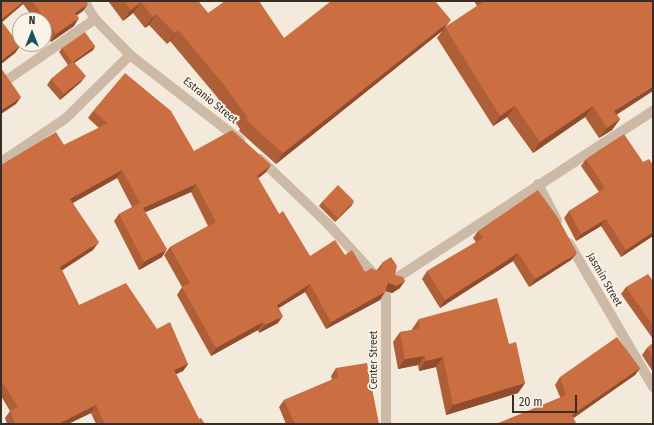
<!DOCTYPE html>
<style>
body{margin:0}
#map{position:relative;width:654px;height:425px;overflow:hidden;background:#f3eadb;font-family:"Fira Sans Condensed",sans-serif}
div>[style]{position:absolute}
.minor>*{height:10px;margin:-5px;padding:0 5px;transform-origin:5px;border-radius:5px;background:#ccbaa7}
.wall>*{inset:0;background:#af5f38}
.shaded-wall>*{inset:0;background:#8e4d2e}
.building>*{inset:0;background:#cb6e41}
span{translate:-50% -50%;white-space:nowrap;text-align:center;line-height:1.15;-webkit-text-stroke:3.5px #faf3e8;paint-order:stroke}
.street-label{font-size:11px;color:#382e28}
.frame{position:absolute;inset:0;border:2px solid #382e28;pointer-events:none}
.north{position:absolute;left:12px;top:12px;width:40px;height:40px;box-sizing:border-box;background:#faf3e8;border:1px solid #aca49b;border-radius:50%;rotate:0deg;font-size:11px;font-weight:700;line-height:16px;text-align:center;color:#382e28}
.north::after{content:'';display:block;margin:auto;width:14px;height:18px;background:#1b525b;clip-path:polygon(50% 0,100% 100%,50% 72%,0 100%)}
.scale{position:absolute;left:512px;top:395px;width:65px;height:18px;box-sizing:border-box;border:2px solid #382e28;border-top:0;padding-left:5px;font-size:12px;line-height:14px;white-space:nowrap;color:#382e28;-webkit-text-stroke:3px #faf3e8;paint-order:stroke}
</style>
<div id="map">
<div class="minor">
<div style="left:84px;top:1px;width:21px;rotate:59deg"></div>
<div style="left:95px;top:19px;width:50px;rotate:45.8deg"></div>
<div style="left:130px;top:55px;width:139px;rotate:37.7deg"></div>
<div style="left:7px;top:80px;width:107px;rotate:-34.7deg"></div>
<div style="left:260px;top:159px;width:94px;rotate:43.7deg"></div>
<div style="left:328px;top:224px;width:65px;rotate:47.5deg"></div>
<div style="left:1px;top:162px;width:78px;rotate:-34.1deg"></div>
<div style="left:66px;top:118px;width:90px;rotate:-44.5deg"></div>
<div style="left:538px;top:184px;width:41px;rotate:62.2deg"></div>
<div style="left:569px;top:243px;width:167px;rotate:59.7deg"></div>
<div style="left:395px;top:279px;width:308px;rotate:-33.1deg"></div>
<div style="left:386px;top:424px;width:128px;rotate:-90deg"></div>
</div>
<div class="wall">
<div style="clip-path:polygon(1px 1px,86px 1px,83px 11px,77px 15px,74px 26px,51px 42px,44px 32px,44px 20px,35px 20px,23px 4px,2px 22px,20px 46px,15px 53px,1px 64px)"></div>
<div style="clip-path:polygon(108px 1px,198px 1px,208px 13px,284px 38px,446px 27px,477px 6px,474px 1px,653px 1px,617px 115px,620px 119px,612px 130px,599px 138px,585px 117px,533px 153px,507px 117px,493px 126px,437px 38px,442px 31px,276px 164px,239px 131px,240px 129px,217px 97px,170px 41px,167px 44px,149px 25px,145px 28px,133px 13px,123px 21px)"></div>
<div style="clip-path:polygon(95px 46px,93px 50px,74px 63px,81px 82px,60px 100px,47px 85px,51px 79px,68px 65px,59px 52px,62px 48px)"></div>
<div style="clip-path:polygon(93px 111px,194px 151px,271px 165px,265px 173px,258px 178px,279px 214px,310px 256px,345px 255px,365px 272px,377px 270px,383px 262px,395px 275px,400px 288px,392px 293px,385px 291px,380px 300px,326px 329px,305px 292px,279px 308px,278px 323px,259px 333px,258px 330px,211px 356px,177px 295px,182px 287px,164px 255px,170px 247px,208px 226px,191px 192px,145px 212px,162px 257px,139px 270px,114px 221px,119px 214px,132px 207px,117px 178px,73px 203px,93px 250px,62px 270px,79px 305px,157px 329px,188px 364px,183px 371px,176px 374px,199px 419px,205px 424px,96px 424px,91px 413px,68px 424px,7px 424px,5px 418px,10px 411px,1px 396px,1px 165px,64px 145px,99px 128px,88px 118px)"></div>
<div style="clip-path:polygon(586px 159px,653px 236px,621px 257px,601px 226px,576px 241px,564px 218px,569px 211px,599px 192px,581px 166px)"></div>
<div style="clip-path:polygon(322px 202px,352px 205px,335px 222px,319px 206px)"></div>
<div style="clip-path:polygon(478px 231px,571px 260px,529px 287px,513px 261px,440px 308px,422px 279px,427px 271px,476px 242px,473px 238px)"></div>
<div style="clip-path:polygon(653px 281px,653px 339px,621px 294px,626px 287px)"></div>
<div style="clip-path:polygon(419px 319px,509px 344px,525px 383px,518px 393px,446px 415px,436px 367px,419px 371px,418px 365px,398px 369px,393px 342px,400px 332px,412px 330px,412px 329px)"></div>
<div style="clip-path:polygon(653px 343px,653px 372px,642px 355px,647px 348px)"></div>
<div style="clip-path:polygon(336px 368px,379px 424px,286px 424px,279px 407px,284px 400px,332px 380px,331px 376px)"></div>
<div style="clip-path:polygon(640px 368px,635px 375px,574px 418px,560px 397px,555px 385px,560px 377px)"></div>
</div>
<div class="shaded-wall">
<div style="clip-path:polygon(24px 1px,25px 1px,23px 4px,1px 23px,1px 20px)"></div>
<div style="clip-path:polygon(141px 2px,133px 13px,123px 21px,131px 10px)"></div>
<div style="clip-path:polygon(88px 4px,83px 11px,70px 20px,75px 13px)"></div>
<div style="clip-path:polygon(156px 14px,149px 25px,145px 28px,153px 17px)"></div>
<div style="clip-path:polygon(79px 18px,74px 26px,51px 42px,56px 34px)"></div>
<div style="clip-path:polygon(451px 20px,442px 31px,276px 164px,283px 153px)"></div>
<div style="clip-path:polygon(178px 30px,170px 41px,167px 44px,175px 33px)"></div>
<div style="clip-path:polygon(20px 46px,15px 53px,1px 64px,1px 61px)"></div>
<div style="clip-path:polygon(95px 46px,93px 50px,70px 66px,72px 62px)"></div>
<div style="clip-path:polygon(86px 76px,81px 82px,60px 100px,64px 94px)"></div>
<div style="clip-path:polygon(653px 86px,653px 91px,607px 121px,614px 111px)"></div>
<div style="clip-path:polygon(21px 97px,16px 104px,1px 114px,1px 110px)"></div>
<div style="clip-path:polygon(515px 106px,507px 117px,493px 126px,500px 116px)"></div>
<div style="clip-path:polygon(593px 106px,585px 117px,533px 153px,540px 142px)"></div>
<div style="clip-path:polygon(620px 119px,612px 130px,599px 138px,607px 128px)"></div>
<div style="clip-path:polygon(271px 165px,265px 173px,252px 183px,257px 176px)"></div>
<div style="clip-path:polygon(122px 170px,117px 178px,65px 207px,70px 199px)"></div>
<div style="clip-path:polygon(196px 184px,191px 192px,137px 216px,143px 208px)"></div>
<div style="clip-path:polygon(354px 201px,352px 205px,335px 222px,338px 218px)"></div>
<div style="clip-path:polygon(606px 219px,601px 226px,576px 241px,581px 234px)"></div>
<div style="clip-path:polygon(653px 232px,653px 236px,621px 257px,626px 250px)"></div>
<div style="clip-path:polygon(99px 242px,93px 250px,55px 275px,60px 267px)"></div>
<div style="clip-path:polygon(167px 249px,162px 257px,139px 270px,144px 262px)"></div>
<div style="clip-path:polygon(518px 253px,513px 261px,440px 308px,445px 300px)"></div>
<div style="clip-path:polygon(577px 253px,571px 260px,529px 287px,535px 279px)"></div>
<div style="clip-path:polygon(405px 281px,400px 288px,392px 293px,383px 290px,388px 283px)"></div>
<div style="clip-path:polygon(310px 284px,305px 292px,272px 312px,277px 305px)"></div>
<div style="clip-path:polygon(385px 292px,380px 300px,326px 329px,331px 322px)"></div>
<div style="clip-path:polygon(283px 316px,278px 323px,259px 333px,265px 325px)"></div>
<div style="clip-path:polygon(263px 322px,258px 330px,211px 356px,216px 348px)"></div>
<div style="clip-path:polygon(425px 356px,418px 365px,398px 369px,405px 359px)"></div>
<div style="clip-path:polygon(443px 357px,436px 367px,419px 371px,425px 361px)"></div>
<div style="clip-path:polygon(188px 364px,183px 371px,168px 378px,174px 370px)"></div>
<div style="clip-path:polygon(640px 368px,635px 375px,567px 422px,572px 415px)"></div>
<div style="clip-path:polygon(525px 383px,518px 393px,446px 415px,453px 405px)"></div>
<div style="clip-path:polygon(96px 405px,91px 413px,68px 424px,58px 424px)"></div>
</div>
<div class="building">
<div style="clip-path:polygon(1px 1px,24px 1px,1px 20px)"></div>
<div style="clip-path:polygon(32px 1px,86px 1px,88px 4px,75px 13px,79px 18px,56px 34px)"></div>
<div style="clip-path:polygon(124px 1px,198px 1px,208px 13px,225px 1px,259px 1px,284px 38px,331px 1px,435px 1px,451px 20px,283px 153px,246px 120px,248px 118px,225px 86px,178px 30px,175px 33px,156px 14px,153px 17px,141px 2px,131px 10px)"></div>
<div style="clip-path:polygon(485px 1px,653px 1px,653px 86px,614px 111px,620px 119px,607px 128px,593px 106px,540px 142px,515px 106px,500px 116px,445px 27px)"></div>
<div style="clip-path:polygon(1px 21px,20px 46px,1px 61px)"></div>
<div style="clip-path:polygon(85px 32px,95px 46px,73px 62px,73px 61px,72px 62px,62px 48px)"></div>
<div style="clip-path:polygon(73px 61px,86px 76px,64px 94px,51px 79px)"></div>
<div style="clip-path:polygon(1px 68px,21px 97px,1px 110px)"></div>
<div style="clip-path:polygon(125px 73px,171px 111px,194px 151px,232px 130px,271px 165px,257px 176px,279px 214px,283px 211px,310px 256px,335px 240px,345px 255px,352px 250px,365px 272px,372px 268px,376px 271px,381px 269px,383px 262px,391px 257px,397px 266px,395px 275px,403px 277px,405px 281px,397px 286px,388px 283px,385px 292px,331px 322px,310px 284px,277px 305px,283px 316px,265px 325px,263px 322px,216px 348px,182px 287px,190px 283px,170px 247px,216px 222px,196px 184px,143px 208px,167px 249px,144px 262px,119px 214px,140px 203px,122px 170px,70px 199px,99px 242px,60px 267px,79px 305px,126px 283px,157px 329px,170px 322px,188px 364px,174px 370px,199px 419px,201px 418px,205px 424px,105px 424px,96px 405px,58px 424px,15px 424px,10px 410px,18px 407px,1px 380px,1px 165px,56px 132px,64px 145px,108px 123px,93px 111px)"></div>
<div style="clip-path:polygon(624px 134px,643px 162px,649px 159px,653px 165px,653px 232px,626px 250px,606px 219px,581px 234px,569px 211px,605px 188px,586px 159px)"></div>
<div style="clip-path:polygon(338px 185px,354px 201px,338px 218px,322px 202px)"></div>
<div style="clip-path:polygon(538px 190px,558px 218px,577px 253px,535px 279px,518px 253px,445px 300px,427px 271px,483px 238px,478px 231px)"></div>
<div style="clip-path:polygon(648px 274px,653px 281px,653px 325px,626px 287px)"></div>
<div style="clip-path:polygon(497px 298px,509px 344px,516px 342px,525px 383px,453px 405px,443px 357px,425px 361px,425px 356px,405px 359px,400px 332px,419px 329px,419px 319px)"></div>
<div style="clip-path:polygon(617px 337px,640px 368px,572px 415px,576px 423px,574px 424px,496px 424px,566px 395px,560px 377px)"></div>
<div style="clip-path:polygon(653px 343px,653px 357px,647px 348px)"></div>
<div style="clip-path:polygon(367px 363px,379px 424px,306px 424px,306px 423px,305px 424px,295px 424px,284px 400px,338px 377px,336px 368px)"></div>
</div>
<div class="street-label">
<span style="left:210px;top:101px;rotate:39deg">Estranio Street</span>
<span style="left:604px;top:280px;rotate:60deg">Jasmin Street</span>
<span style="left:374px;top:360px;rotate:-90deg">Center Street</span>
</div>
<div class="frame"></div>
<div class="north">N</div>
<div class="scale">20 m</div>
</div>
